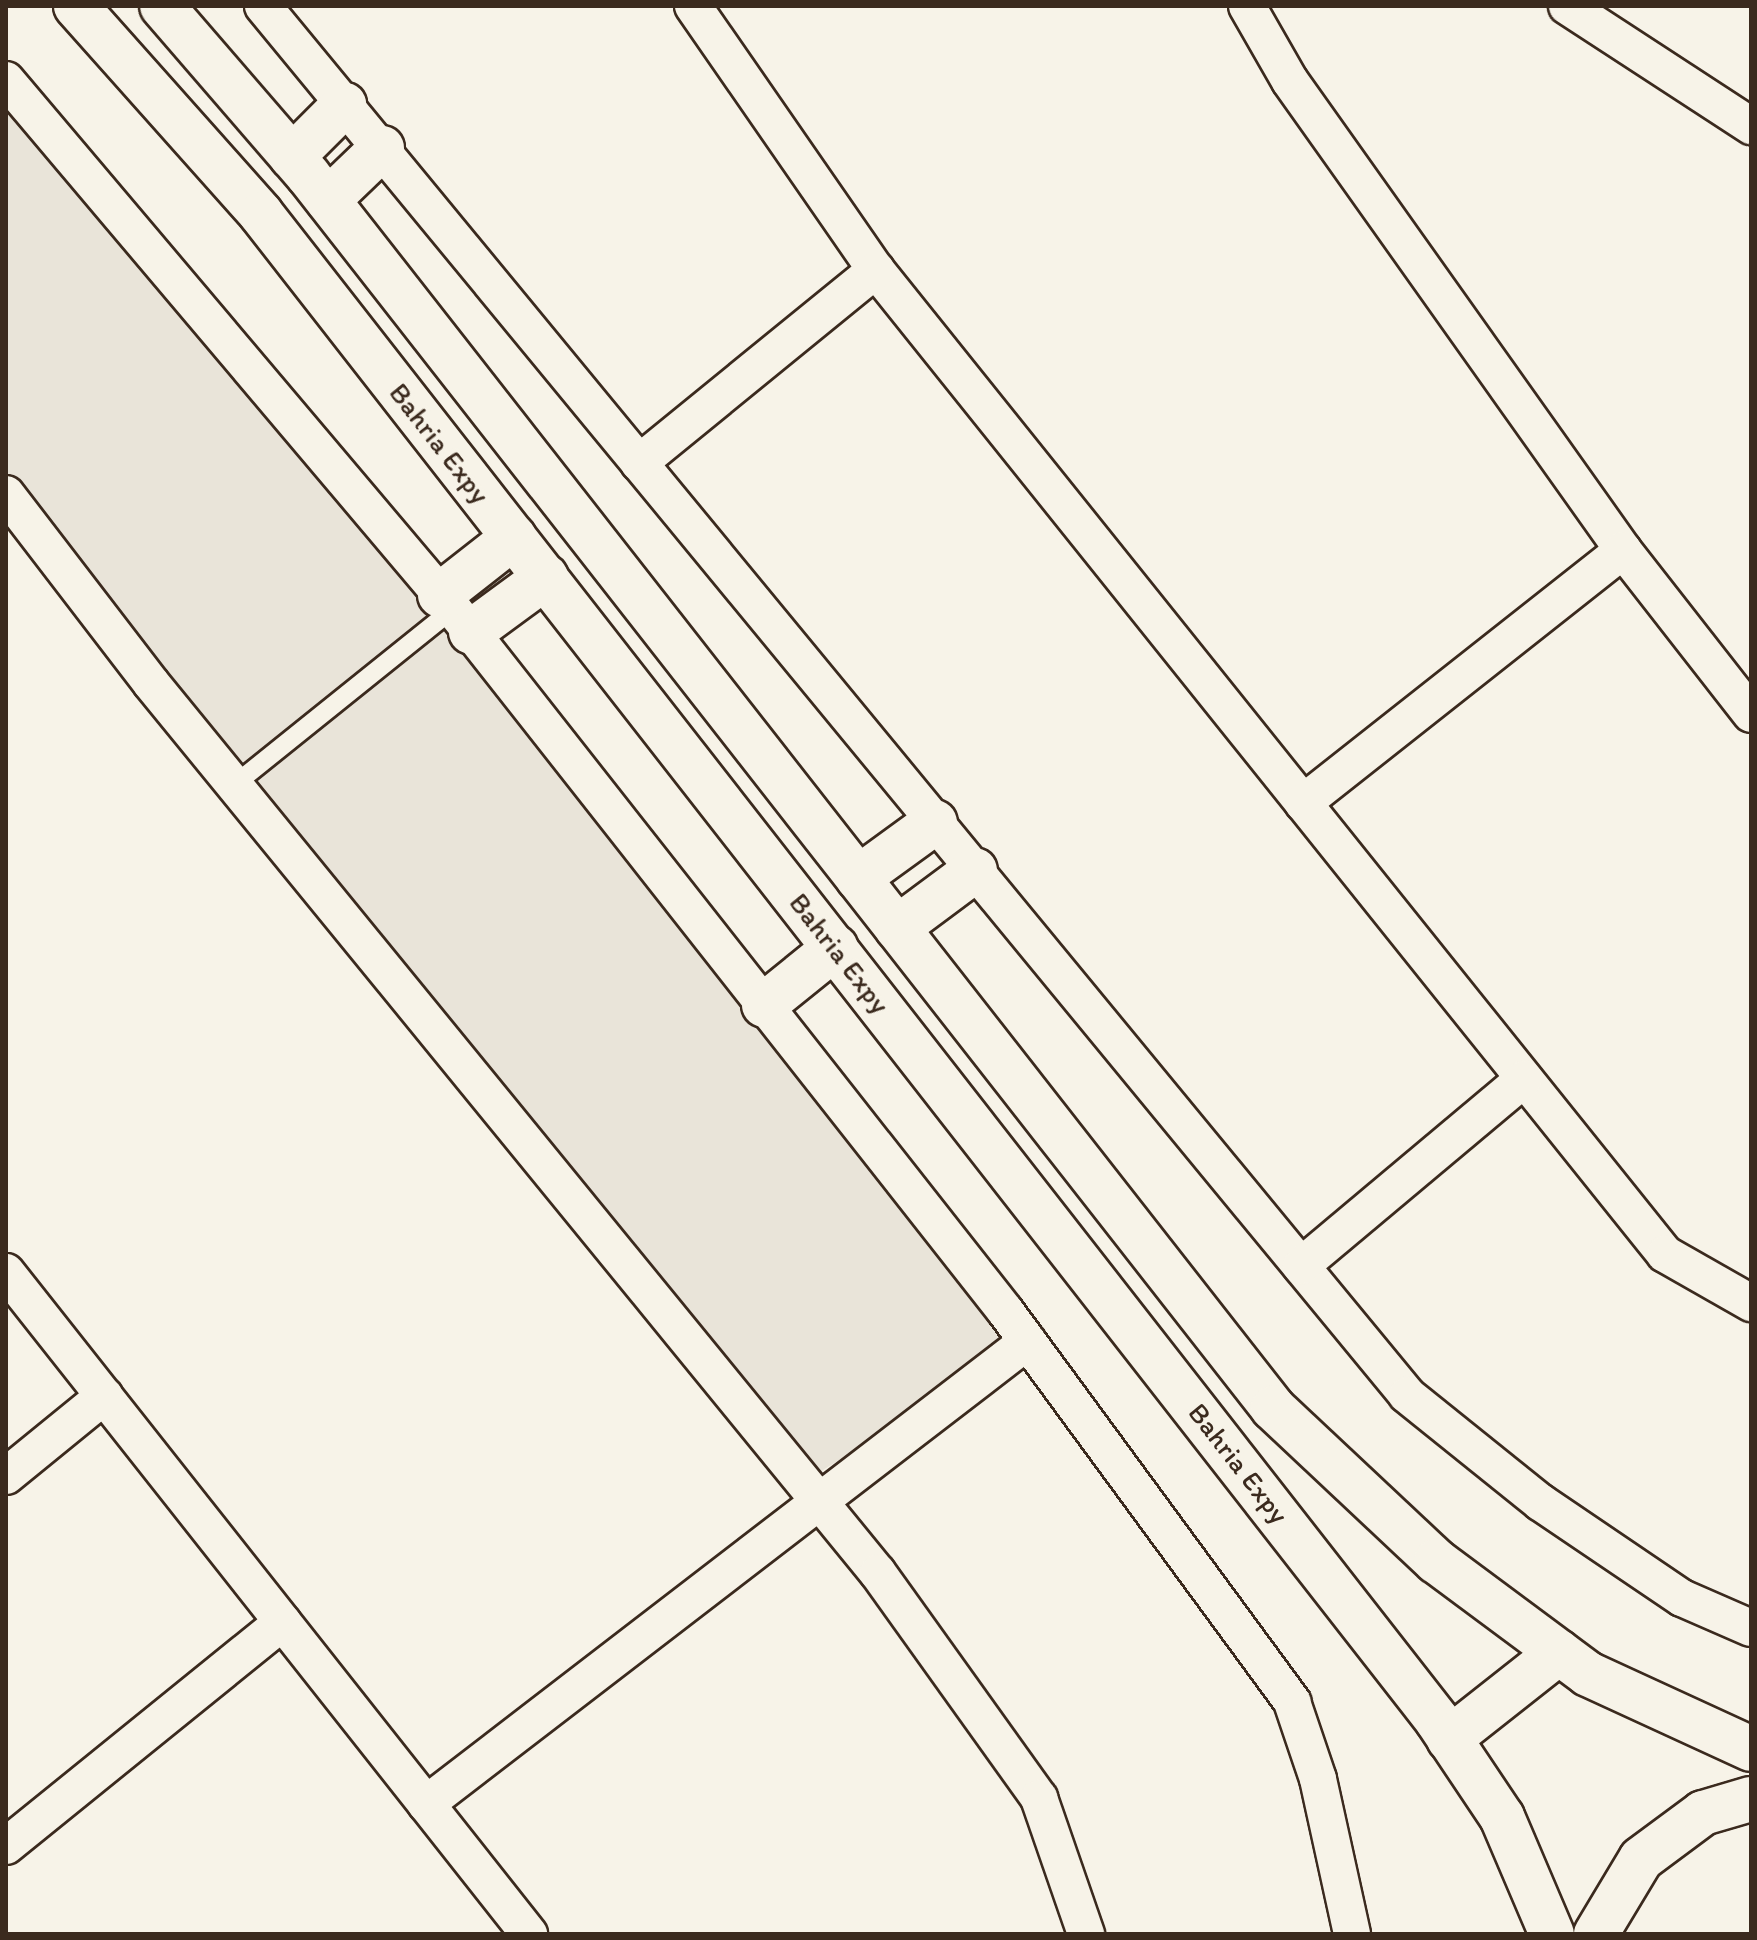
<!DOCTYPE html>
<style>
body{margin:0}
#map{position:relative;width:1757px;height:1940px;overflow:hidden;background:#f7f3e8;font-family:Itim,sans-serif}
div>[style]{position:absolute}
.built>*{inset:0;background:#e9e4d9}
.roads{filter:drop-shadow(2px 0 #3b2a1e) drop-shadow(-2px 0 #3b2a1e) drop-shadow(0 2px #3b2a1e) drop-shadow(0 -2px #3b2a1e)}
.lane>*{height:18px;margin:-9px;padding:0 9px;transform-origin:9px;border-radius:9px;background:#f7f3e8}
.street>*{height:36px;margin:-18px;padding:0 18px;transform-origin:18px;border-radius:18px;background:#f7f3e8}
.primary>*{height:44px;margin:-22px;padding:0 22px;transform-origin:22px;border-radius:22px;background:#f7f3e8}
span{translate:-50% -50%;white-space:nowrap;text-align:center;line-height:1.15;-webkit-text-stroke:8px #f7f3e8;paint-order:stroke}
.street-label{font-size:28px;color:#3b2a1e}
.frame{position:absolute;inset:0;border:8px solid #3b2a1e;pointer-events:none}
</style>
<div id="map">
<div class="built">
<div style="clip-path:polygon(6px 100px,213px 320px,1028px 1341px,804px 1482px,6px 499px)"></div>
</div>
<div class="roads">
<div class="lane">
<div style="left:234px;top:785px;width:281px;rotate:-38.8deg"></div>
</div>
<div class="street">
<div style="left:263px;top:6px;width:1799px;rotate:50.52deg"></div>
<div style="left:1407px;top:1395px;width:171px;rotate:38.8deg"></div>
<div style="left:1540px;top:1502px;width:171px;rotate:34.1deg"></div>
<div style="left:1682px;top:1598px;width:75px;rotate:23.5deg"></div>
<div style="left:693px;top:6px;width:321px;rotate:55.3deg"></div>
<div style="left:876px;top:270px;width:1261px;rotate:51.28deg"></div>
<div style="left:1665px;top:1254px;width:99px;rotate:29.7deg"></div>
<div style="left:1247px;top:6px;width:86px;rotate:60.2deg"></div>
<div style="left:1290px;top:81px;width:575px;rotate:54.62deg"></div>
<div style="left:1623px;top:550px;width:208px;rotate:52deg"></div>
<div style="left:1567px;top:6px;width:220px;rotate:33.1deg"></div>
<div style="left:6px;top:80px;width:693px;rotate:49.8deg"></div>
<div style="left:453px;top:609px;width:894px;rotate:51.81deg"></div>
<div style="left:1006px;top:1312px;width:484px;rotate:53.7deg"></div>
<div style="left:1292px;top:1702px;width:81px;rotate:71.3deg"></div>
<div style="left:1318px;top:1779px;width:159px;rotate:77.6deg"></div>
<div style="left:639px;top:463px;width:306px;rotate:-39.2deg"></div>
<div style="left:6px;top:494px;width:238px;rotate:52.5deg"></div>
<div style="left:151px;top:683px;width:1149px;rotate:50.76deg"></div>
<div style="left:878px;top:1573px;width:277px;rotate:54.4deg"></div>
<div style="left:1039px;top:1798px;width:144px;rotate:70.9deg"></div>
<div style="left:1303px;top:803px;width:408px;rotate:-38.3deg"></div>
<div style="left:1301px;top:1266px;width:291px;rotate:-40deg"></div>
<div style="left:6px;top:1272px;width:844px;rotate:51.69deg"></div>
<div style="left:6px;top:1476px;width:127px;rotate:-39.2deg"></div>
<div style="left:426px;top:1804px;width:759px;rotate:-37.56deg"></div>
<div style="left:6px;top:1846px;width:356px;rotate:-39deg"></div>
</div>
<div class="primary">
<div style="left:76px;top:6px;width:278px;rotate:48.3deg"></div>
<div style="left:261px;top:214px;width:1911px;rotate:52.01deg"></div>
<div style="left:1437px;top:1720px;width:117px;rotate:56.2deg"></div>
<div style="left:1502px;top:1817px;width:127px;rotate:66.9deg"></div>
<div style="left:162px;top:6px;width:223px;rotate:49.2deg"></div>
<div style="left:308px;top:175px;width:1566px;rotate:51.95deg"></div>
<div style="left:1273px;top:1408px;width:224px;rotate:43.2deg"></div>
<div style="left:1436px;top:1561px;width:189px;rotate:36.6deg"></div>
<div style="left:1588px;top:1674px;width:179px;rotate:24.7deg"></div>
<div style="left:292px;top:157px;width:74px;rotate:-45deg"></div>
<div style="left:328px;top:200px;width:75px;rotate:-43.9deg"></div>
<div style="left:440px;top:595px;width:94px;rotate:-38.1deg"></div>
<div style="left:471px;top:632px;width:93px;rotate:-36.3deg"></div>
<div style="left:858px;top:878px;width:95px;rotate:-36deg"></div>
<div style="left:897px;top:928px;width:97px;rotate:-36.6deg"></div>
<div style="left:764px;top:1005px;width:92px;rotate:-38.9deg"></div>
<div style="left:1449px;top:1739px;width:140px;rotate:-38.3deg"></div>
<div style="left:1596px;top:1934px;width:87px;rotate:-59deg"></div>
<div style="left:1641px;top:1859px;width:77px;rotate:-36.6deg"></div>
<div style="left:1703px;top:1813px;width:50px;rotate:-16.3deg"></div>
</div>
</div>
<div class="street-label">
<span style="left:440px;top:443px;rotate:52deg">Bahria Expy</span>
<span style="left:840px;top:953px;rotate:52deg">Bahria Expy</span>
<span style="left:1239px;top:1463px;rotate:52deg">Bahria Expy</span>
</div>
<div class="frame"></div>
</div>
